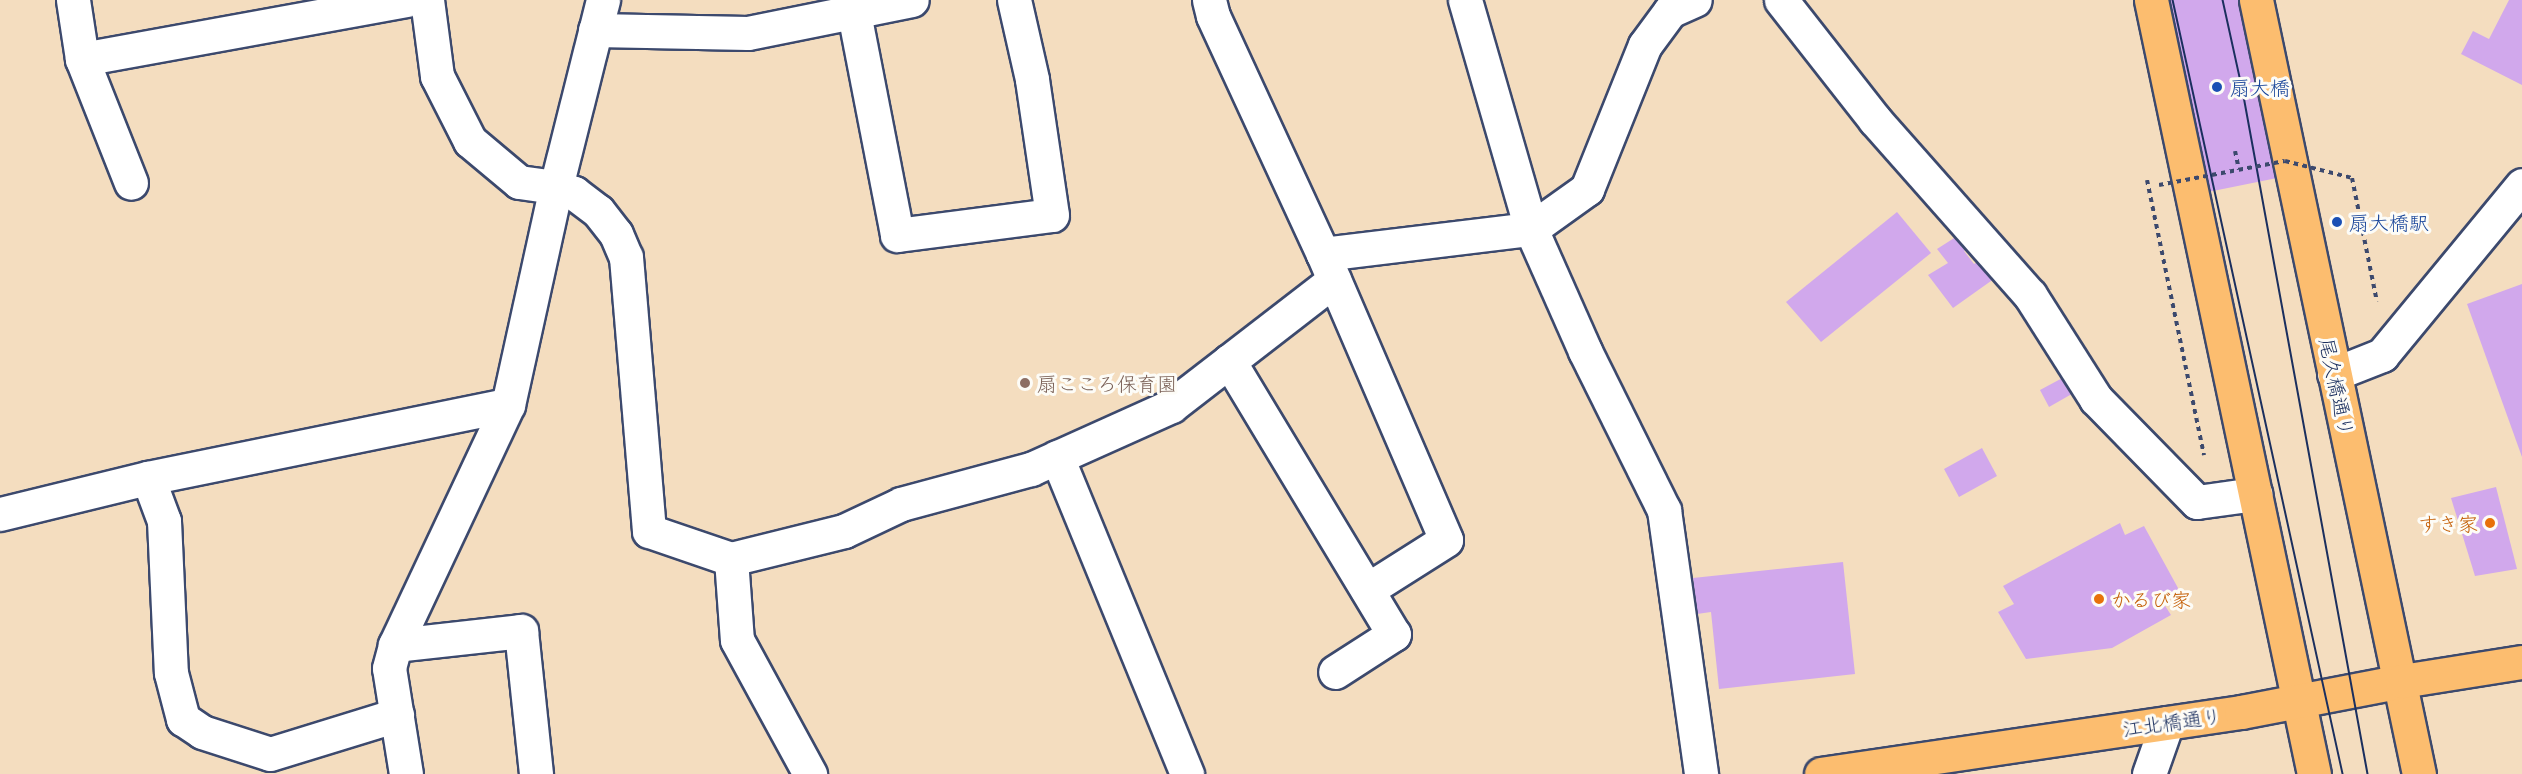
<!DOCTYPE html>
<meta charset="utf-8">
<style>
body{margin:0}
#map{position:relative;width:2522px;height:774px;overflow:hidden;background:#f4ddbf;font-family:"Patrick Hand","Klee One",sans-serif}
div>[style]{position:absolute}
.building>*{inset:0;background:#d1a8ec}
.path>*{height:4px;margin-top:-2px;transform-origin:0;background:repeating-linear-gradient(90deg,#3c496d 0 4.5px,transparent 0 9px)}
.roads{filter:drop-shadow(2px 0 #3c496d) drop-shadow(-2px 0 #3c496d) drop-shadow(0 2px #3c496d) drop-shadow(0 -2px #3c496d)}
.minor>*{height:33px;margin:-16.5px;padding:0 16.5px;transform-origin:16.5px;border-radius:16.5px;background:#fff}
.major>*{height:33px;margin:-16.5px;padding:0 16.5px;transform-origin:16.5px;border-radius:16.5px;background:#fcbd6f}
.tram>*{height:1.5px;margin:-0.75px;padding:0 0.75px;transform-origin:0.75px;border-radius:0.75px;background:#1b2f5e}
.path-bridge>*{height:4px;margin-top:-2px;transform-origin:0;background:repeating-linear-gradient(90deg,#3c496d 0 4.5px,transparent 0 9px)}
.dots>*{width:16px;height:16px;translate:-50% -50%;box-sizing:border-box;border:3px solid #fdfcf7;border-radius:50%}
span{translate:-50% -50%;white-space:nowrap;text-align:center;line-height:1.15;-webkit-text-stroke:6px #fdfcf7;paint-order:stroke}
.transit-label{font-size:20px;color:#164399}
.left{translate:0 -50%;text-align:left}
.education-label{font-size:20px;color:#785e54}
.street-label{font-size:20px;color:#1b2f5e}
.food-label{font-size:20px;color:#c56008}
.right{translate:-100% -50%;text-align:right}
</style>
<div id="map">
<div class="building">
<div style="clip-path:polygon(2168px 0,2244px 0,2282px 177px,2208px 192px)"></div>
<div style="clip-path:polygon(2509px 0,2522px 0,2522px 85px,2461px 54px,2473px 31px,2489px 39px)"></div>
<div style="clip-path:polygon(1897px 212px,1931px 253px,1821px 342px,1786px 302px)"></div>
<div style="clip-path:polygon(1962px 233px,1972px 247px,1964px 251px,1974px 264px,1982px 259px,1998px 276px,1953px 308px,1928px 275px,1948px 263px,1937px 249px)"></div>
<div style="clip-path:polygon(2522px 284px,2522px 457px,2467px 304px)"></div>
<div style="clip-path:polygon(2068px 375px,2077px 391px,2049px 407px,2040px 390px)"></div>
<div style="clip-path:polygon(1982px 448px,1997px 476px,1959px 497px,1944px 469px)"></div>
<div style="clip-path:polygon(2496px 487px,2517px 569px,2475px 576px,2451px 498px)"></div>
<div style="clip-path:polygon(2120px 523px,2125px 535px,2144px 526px,2178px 588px,2175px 595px,2162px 601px,2171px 615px,2112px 648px,2026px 659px,1998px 612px,2014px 604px,2003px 586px)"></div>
<div style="clip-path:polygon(1843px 562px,1855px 674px,1719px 689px,1711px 612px,1697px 614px,1693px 578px)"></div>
</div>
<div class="path">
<div style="left:2235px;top:151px;width:19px;rotate:78deg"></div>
<div style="left:2352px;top:178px;width:126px;rotate:78.6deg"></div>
<div style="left:2147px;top:180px;width:281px;rotate:78.3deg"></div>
</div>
<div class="roads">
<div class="minor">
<div style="left:73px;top:0;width:60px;rotate:81.3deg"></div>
<div style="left:82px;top:59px;width:133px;rotate:68.4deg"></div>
<div style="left:427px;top:0;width:77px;rotate:82.5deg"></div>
<div style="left:437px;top:76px;width:73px;rotate:63.1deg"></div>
<div style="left:470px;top:141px;width:64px;rotate:39.9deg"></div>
<div style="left:519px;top:182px;width:37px;rotate:8deg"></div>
<div style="left:556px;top:187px;width:19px;rotate:18deg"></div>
<div style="left:574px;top:193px;width:30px;rotate:37deg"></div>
<div style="left:598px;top:211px;width:29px;rotate:52deg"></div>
<div style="left:616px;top:234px;width:25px;rotate:67deg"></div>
<div style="left:626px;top:257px;width:275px;rotate:85.2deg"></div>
<div style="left:649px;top:531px;width:87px;rotate:18.9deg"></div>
<div style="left:731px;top:559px;width:116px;rotate:-13.9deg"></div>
<div style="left:844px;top:531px;width:63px;rotate:-25.3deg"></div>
<div style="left:901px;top:504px;width:135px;rotate:-15.1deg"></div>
<div style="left:1031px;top:469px;width:154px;rotate:-24.2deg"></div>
<div style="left:1171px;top:406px;width:206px;rotate:-37.7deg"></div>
<div style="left:1209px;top:0;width:16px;rotate:76deg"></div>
<div style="left:1213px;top:16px;width:262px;rotate:65.2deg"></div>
<div style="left:1323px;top:254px;width:311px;rotate:66.7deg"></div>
<div style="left:1446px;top:540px;width:93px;rotate:147.7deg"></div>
<div style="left:1465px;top:0;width:238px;rotate:73.9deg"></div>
<div style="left:1531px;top:229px;width:133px;rotate:66.1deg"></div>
<div style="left:1585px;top:351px;width:178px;rotate:63.6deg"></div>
<div style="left:1664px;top:510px;width:267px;rotate:82deg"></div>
<div style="left:1781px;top:0;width:152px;rotate:51.9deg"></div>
<div style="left:1875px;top:120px;width:234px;rotate:48.5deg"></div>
<div style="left:2030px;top:295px;width:123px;rotate:57.6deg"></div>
<div style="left:2096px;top:399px;width:144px;rotate:45.6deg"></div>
<div style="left:2197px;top:502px;width:59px;rotate:-7.9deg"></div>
<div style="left:854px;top:13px;width:226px;rotate:79deg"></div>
<div style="left:897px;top:235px;width:156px;rotate:-7.4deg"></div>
<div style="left:1052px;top:215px;width:137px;rotate:-98.4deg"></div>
<div style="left:1032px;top:79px;width:81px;rotate:-102.8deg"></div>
<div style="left:595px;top:30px;width:153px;rotate:1.1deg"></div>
<div style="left:748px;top:33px;width:167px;rotate:-11.4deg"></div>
<div style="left:82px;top:59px;width:330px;rotate:-10.3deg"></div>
<div style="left:1323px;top:254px;width:209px;rotate:-6.9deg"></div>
<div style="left:1531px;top:229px;width:69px;rotate:-35.5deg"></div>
<div style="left:1587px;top:189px;width:155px;rotate:-68.1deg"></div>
<div style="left:1645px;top:45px;width:42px;rotate:-53.7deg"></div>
<div style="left:1670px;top:11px;width:27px;rotate:-24deg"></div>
<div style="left:1229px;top:361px;width:319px;rotate:58.9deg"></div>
<div style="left:1394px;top:634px;width:70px;rotate:147.2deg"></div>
<div style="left:2334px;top:374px;width:52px;rotate:-21.6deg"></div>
<div style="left:2382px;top:355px;width:220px;rotate:-50.5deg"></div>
<div style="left:1057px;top:457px;width:343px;rotate:67.7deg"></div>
<div style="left:148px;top:478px;width:46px;rotate:69.6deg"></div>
<div style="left:164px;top:521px;width:152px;rotate:87.4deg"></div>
<div style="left:171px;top:673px;width:48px;rotate:75.4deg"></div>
<div style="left:183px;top:719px;width:23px;rotate:34deg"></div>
<div style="left:202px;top:732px;width:71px;rotate:17.9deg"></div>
<div style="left:270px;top:754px;width:133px;rotate:-17.1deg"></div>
<div style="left:0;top:514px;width:152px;rotate:-13.7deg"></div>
<div style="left:148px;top:478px;width:367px;rotate:-11.5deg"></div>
<div style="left:731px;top:559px;width:81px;rotate:85.8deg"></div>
<div style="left:737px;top:640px;width:153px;rotate:61.4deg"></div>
<div style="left:395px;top:645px;width:127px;rotate:-6.3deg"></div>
<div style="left:521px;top:631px;width:144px;rotate:84deg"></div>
<div style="left:406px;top:774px;width:107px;rotate:-99.1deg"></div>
<div style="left:389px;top:668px;width:24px;rotate:-75deg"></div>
<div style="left:395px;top:645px;width:265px;rotate:-64.8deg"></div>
<div style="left:508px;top:405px;width:223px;rotate:-77.6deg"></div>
<div style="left:556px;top:187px;width:193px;rotate:-75.9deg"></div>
<div style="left:2149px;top:774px;width:54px;rotate:-70.6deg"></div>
</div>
<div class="major">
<div style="left:2151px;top:0;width:791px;rotate:78.11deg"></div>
<div style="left:2256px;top:0;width:791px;rotate:78.11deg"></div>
<div style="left:1821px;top:774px;width:425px;rotate:-8.4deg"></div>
<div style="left:2241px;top:712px;width:164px;rotate:-10.9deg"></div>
<div style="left:2402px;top:681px;width:121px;rotate:-9deg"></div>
</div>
</div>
<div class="tram">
<div style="left:2173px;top:0;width:792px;rotate:77.61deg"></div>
<div style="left:2223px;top:0;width:93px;rotate:77.6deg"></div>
<div style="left:2243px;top:91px;width:694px;rotate:79.63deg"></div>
</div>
<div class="path-bridge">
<div style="left:2159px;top:185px;width:128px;rotate:-10.8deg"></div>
<div style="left:2285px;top:161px;width:69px;rotate:14.2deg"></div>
</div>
<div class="dots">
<div style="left:2217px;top:87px;background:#1a4fb4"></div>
<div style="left:2337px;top:222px;background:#1a4fb4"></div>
<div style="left:1025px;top:383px;background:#8d6e63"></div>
<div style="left:2490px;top:523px;background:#e8710a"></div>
<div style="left:2099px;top:599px;background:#e8710a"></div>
</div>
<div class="transit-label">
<span class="left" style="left:2230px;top:87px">扇大橋</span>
<span class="left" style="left:2349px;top:222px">扇大橋駅</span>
</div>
<div class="education-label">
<span class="left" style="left:1037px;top:383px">扇こころ保育園</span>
</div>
<div class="street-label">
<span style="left:2337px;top:387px;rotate:78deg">尾久橋通り</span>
<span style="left:2172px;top:722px;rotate:-8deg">江北橋通り</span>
</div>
<div class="food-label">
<span class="right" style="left:2478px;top:523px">すき家</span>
<span class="left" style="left:2111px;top:599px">かるび家</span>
</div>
</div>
